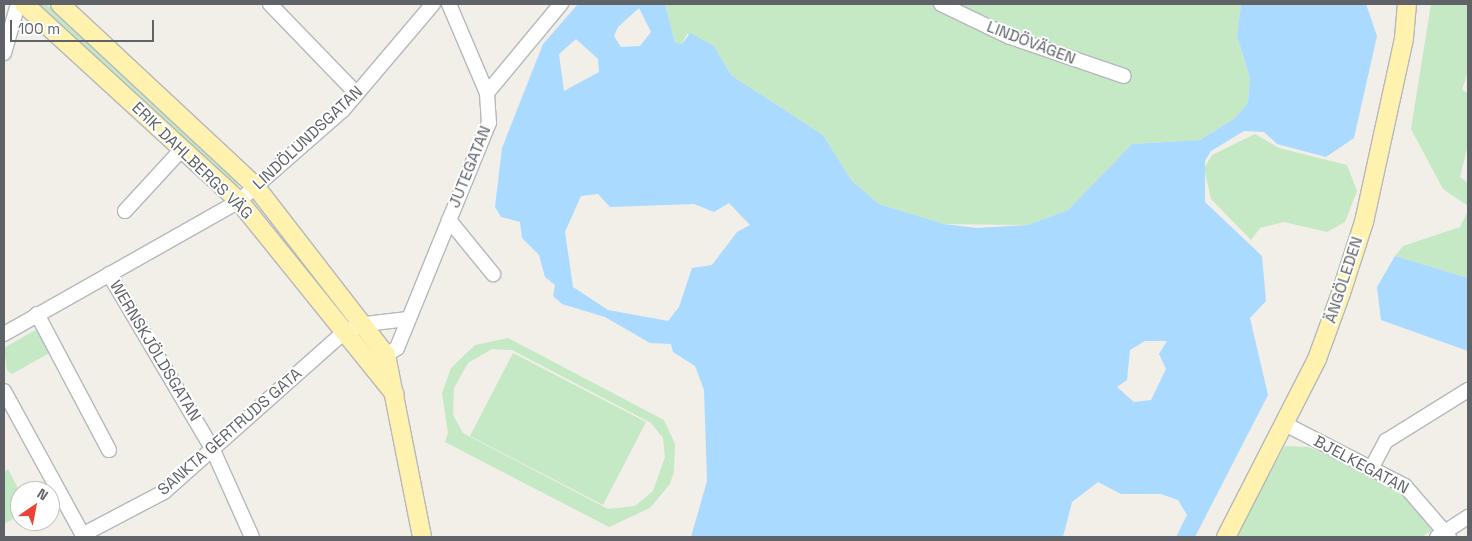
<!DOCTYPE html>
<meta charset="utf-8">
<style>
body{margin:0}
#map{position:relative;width:1472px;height:541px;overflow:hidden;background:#f1efe8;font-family:"Space Grotesk",sans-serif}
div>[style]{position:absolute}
.green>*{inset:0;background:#c5e8c5}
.water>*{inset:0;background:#aadaff}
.roads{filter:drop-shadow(1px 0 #b5b8bc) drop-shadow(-1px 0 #b5b8bc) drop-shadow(0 1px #b5b8bc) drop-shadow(0 -1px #b5b8bc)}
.minor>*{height:14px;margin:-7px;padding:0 7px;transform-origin:7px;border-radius:7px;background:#fff}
.major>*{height:18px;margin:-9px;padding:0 9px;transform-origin:9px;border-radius:9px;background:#fff2af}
span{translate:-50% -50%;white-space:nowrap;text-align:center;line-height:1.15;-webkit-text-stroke:4px #fff;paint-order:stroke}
.street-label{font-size:16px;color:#5f6368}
.frame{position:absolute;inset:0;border:5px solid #5f6368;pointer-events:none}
.north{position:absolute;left:10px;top:481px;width:50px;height:50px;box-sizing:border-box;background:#fff;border:1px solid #bfc1c3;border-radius:50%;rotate:33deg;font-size:14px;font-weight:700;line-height:20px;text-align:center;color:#5f6368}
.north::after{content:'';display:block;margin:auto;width:18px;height:22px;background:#ea4335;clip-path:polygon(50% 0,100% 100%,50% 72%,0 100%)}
.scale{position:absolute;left:10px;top:20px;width:144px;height:22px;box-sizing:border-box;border:2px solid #5f6368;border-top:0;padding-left:6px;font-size:15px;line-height:18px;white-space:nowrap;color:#5f6368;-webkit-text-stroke:4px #fff;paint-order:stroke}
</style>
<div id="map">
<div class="green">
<div style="clip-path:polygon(39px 4px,46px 4px,243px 181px,235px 188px,39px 8px)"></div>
<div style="clip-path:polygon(665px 4px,1241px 4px,1237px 36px,1250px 78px,1248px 103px,1234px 119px,1200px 140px,1132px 144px,1068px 210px,1028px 225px,944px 224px,879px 204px,852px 181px,823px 135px,731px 75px,714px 46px,687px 34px,682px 44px,675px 42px)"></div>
<div style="clip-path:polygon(1431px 4px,1468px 4px,1468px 71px,1462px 90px,1468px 93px,1468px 145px,1460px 177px,1468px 183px,1468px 206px,1443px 189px,1411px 129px)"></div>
<div style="clip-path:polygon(1255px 134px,1279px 148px,1347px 165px,1357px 191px,1345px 222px,1327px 232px,1284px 222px,1260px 228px,1251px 240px,1211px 199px,1204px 168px,1212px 155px)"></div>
<div style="clip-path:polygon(1468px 211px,1468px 278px,1395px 256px,1403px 246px,1460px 227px)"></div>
<div style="clip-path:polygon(39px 328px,53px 351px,12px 374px,7px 370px,4px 348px)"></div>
<div style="clip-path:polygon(evenodd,508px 338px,664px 420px,675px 444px,674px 471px,670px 484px,650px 508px,609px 527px,445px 442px,448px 433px,442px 393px,451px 368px,475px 345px,508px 338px,492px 349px,512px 350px,651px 423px,663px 438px,665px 457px,653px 491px,635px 506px,608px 509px,463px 433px,453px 415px,454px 388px,468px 363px,492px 349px)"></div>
<div style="clip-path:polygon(513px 353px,646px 422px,603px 505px,470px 436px)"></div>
<div style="clip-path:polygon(1285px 446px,1308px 447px,1405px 488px,1438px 527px,1421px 537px,1235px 537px)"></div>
<div style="clip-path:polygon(8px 469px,20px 492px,20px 515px,4px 524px,4px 472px)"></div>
</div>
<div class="water">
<div style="clip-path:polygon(evenodd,578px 4px,665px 4px,675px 42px,682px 44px,690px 33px,714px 46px,731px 75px,823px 135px,852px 181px,879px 204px,944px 224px,977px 228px,1028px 225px,1068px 210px,1132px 144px,1200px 140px,1234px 119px,1248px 103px,1250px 78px,1237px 36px,1241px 4px,1366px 4px,1377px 36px,1354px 138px,1326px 157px,1277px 144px,1264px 132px,1244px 131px,1211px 151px,1205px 161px,1205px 202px,1262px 256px,1266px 301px,1250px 318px,1268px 395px,1195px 537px,1176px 537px,1187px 515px,1178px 500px,1161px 494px,1121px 494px,1098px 482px,1072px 502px,1063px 537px,691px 537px,707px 481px,704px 390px,695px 366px,673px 352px,671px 344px,650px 343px,605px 317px,562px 304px,553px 296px,555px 285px,545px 277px,539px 255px,522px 238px,520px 222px,501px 217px,495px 207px,502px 148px,543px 44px,578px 4px,639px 8px,651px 32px,640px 46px,621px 47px,614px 36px,618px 27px,639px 8px,578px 4px,576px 39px,598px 59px,599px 72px,564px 91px,559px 54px,576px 39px,578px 4px,598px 194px,610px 207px,694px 204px,714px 212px,729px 203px,750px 225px,737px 232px,712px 265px,692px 268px,679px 307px,668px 321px,608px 310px,573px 287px,565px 232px,581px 196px,598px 194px,578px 4px,1145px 341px,1167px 341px,1159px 354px,1166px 369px,1151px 400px,1134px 402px,1117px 387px,1127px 380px,1130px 350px,1145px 341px)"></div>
<div style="clip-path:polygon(1395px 256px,1468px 278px,1468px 351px,1381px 320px,1377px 287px)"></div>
</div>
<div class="roads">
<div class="minor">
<div style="left:270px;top:4px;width:125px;rotate:46deg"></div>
<div style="left:449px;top:4px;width:97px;rotate:66.9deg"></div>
<div style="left:941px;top:4px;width:76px;rotate:25.6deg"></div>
<div style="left:1010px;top:37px;width:120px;rotate:18.9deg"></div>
<div style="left:4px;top:53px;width:51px;rotate:-74.1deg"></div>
<div style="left:125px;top:211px;width:84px;rotate:-47.4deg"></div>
<div style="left:449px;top:220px;width:70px;rotate:50.8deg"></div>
<div style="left:109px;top:274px;width:204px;rotate:59.4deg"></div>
<div style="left:213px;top:450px;width:95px;rotate:65.9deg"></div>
<div style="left:37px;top:314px;width:154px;rotate:62.1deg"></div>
<div style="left:4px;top:334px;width:270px;rotate:-29.5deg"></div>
<div style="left:239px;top:201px;width:138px;rotate:-41.2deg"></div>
<div style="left:343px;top:110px;width:139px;rotate:-49.7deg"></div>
<div style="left:378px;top:360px;width:22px;rotate:-32deg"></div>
<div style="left:397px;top:348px;width:243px;rotate:-67.8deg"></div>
<div style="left:489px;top:123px;width:30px;rotate:-94deg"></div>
<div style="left:487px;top:93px;width:116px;rotate:-50.3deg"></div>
<div style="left:4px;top:391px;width:166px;rotate:61.3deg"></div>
<div style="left:1285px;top:424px;width:135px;rotate:27.3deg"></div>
<div style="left:1405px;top:486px;width:67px;rotate:49.2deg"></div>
<div style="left:1372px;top:467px;width:30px;rotate:-62deg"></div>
<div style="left:1386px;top:441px;width:97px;rotate:-31.9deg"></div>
<div style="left:82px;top:535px;width:93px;rotate:-27.7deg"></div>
<div style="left:164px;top:492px;width:241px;rotate:-41.6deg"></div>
<div style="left:344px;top:332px;width:22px;rotate:-21deg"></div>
<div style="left:365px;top:324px;width:43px;rotate:-6.6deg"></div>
<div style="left:1437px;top:537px;width:37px;rotate:-33deg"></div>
</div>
<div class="major">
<div style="left:24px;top:4px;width:292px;rotate:42.5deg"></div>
<div style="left:239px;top:201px;width:248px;rotate:51.1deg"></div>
<div style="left:60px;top:4px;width:268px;rotate:43deg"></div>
<div style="left:256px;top:187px;width:212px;rotate:52.3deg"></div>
<div style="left:386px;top:355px;width:186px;rotate:78.8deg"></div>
<div style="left:1226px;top:537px;width:200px;rotate:-62.9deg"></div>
<div style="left:1317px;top:359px;width:70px;rotate:-70deg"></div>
<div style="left:1341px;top:293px;width:75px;rotate:-72.1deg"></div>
<div style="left:1364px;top:222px;width:188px;rotate:-77.7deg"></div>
<div style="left:1404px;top:38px;width:34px;rotate:-85deg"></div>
</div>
</div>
<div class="street-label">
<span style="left:1031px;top:43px;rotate:21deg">LINDÖVÄGEN</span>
<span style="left:308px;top:138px;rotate:-43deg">LINDÖLUNDSGATAN</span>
<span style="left:192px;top:161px;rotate:44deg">ERIK DAHLBERGS VÄG</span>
<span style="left:470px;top:167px;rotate:-68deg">JUTEGATAN</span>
<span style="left:1344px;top:280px;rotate:-72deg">ÄNGÖLEDEN</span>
<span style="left:155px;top:351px;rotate:59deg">WERNSKJÖLDSGATAN</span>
<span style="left:230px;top:432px;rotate:-41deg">SANKTA GERTRUDS GATA</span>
<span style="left:1361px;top:465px;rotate:28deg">BJELKEGATAN</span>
</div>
<div class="frame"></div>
<div class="north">N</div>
<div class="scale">100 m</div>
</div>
